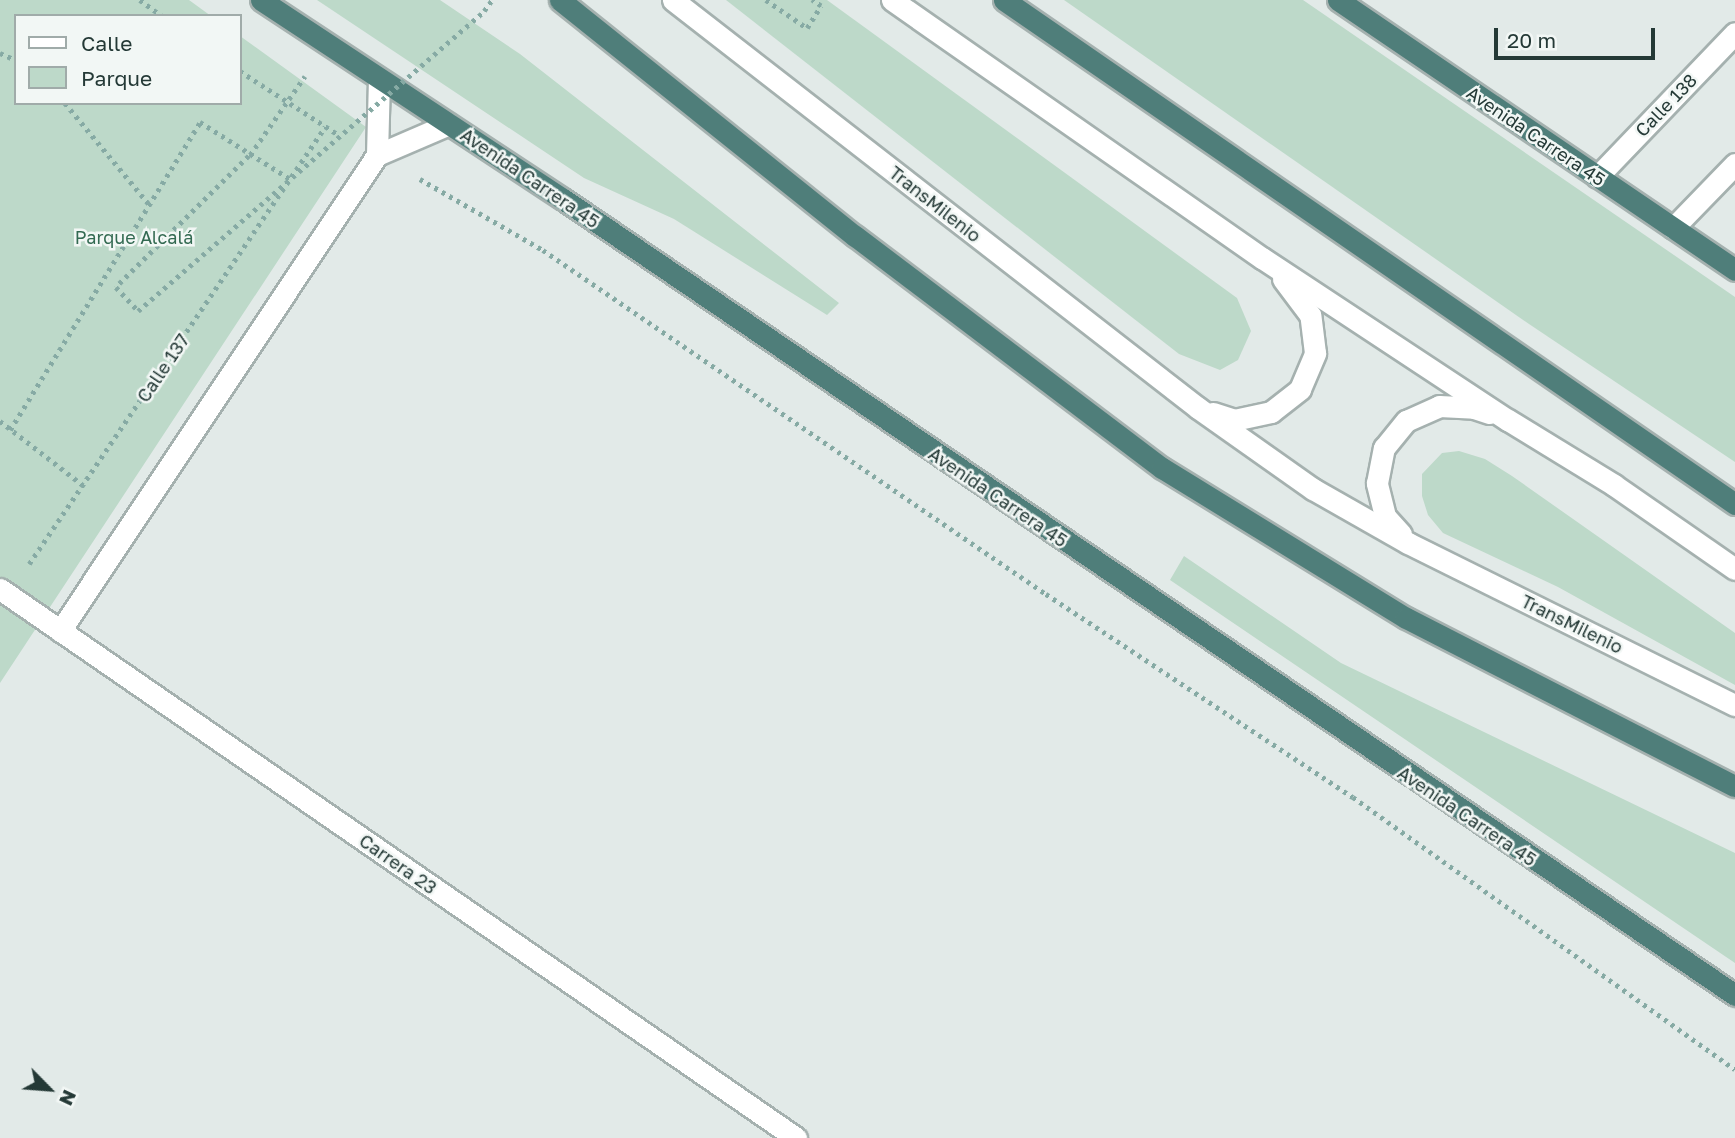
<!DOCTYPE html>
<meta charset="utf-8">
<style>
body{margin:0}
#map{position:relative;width:1735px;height:1138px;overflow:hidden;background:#e2eae8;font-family:"Golos Text",sans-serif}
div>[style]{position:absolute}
.green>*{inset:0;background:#bdd9c9}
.path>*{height:4.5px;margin-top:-2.25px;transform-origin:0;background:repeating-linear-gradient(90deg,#86aaa4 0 3.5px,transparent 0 8.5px)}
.roads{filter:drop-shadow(2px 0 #a5b1af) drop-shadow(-2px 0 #a5b1af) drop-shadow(0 2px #a5b1af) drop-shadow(0 -2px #a5b1af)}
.service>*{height:21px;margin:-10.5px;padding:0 10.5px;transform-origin:10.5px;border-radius:10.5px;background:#fff}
.minor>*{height:21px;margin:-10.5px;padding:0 10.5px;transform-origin:10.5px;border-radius:10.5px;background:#fff}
.secondary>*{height:21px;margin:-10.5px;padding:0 10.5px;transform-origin:10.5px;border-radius:10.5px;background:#fff}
.trunk>*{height:21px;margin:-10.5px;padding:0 10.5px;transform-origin:10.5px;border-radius:10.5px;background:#4f7e7a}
.path-bridge>*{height:4.5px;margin-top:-2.25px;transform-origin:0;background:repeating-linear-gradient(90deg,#86aaa4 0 3.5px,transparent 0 8.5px)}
span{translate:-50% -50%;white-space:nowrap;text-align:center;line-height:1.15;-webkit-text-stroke:5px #f2f7f5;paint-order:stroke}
.street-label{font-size:18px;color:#243936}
.park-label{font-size:18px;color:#336a52}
.legend{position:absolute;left:14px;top:14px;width:228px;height:91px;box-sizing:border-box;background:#f2f7f5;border:2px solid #a0aba9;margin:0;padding:9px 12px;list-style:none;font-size:21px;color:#243936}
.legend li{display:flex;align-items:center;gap:14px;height:35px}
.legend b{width:35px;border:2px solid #a0aba9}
.north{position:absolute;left:14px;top:1054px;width:70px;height:70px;-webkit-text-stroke:5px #f2f7f5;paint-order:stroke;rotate:115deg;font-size:19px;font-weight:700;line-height:28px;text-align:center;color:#243936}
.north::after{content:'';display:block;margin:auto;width:24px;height:32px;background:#243936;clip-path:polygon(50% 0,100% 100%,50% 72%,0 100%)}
.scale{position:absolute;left:1494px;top:28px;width:161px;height:32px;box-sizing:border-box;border:4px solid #243936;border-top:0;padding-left:9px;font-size:21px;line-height:24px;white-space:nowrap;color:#243936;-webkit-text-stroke:5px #f2f7f5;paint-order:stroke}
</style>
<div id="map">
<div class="green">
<div style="clip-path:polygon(0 0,189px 0,211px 16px,16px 16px,16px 103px,240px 103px,240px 36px,366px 127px,0 683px)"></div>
<div style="clip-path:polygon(317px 0,440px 0,520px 54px,839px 303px,827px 315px,674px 219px,584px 178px)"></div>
<div style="clip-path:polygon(726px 0,827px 0,1237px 298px,1251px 331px,1238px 360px,1220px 370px,1179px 354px)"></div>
<div style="clip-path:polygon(1064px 0,1303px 0,1735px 297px,1735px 462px,1529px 324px)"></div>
<div style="clip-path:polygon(1459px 451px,1485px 459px,1512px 476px,1735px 633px,1735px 685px,1558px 587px,1443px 533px,1428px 515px,1422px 496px,1422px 474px,1442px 453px)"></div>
<div style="clip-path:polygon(1184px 556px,1341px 663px,1735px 853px,1735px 963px,1170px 580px)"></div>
</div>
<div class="path">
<div style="left:140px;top:0;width:27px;rotate:36deg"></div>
<div style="left:766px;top:0;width:50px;rotate:34.3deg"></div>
<div style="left:807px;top:28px;width:26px;rotate:-58deg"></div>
<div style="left:821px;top:6px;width:11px;rotate:-146deg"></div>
<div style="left:0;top:53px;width:17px;rotate:24deg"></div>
<div style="left:240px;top:71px;width:118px;rotate:32.9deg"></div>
<div style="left:65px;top:103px;width:131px;rotate:50.3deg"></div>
<div style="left:250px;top:155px;width:96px;rotate:-55.2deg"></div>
<div style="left:420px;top:179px;width:142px;rotate:30deg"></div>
<div style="left:543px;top:250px;width:609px;rotate:34.37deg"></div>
<div style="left:1046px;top:594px;width:368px;rotate:33.5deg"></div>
<div style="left:1353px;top:797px;width:469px;rotate:35.5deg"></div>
<div style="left:0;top:421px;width:106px;rotate:37.7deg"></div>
<div style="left:10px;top:430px;width:362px;rotate:-58.3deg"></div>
<div style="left:200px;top:122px;width:107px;rotate:32.3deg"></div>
<div style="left:29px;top:564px;width:528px;rotate:-55.89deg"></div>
</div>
<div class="roads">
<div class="service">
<div style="left:673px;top:0;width:665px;rotate:37.85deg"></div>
<div style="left:1198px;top:408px;width:141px;rotate:35.2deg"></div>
<div style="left:1313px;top:489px;width:109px;rotate:29.6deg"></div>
<div style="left:1408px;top:543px;width:365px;rotate:26.4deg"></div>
<div style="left:892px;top:0;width:451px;rotate:34.9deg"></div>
<div style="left:1262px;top:258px;width:295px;rotate:33.4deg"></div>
<div style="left:1508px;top:420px;width:124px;rotate:31.5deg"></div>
<div style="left:1614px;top:485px;width:147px;rotate:34.8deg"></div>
<div style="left:1213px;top:413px;width:22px;rotate:18deg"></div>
<div style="left:1234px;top:420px;width:38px;rotate:-12deg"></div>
<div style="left:1271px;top:412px;width:37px;rotate:-38deg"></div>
<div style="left:1300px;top:389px;width:39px;rotate:-67deg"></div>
<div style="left:1315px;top:353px;width:38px;rotate:-97deg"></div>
<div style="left:1310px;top:315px;width:45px;rotate:-126.9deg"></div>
<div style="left:1401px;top:534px;width:24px;rotate:-132deg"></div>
<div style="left:1385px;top:516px;width:34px;rotate:-104deg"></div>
<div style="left:1377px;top:483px;width:36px;rotate:-79deg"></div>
<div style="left:1384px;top:448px;width:35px;rotate:-51deg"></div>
<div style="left:1406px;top:421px;width:36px;rotate:-24deg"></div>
<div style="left:1439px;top:406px;width:35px;rotate:3deg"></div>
<div style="left:1474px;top:408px;width:16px;rotate:18deg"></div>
</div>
<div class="minor">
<div style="left:377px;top:155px;width:78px;rotate:-23.3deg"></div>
<div style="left:0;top:589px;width:967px;rotate:34.59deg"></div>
<div style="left:60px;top:631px;width:572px;rotate:-56.34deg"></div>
<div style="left:377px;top:155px;width:76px;rotate:-88.5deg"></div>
</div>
<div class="secondary">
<div style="left:1597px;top:177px;width:199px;rotate:-46.2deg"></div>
<div style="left:1673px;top:228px;width:89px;rotate:-45.9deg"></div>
</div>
<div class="trunk">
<div style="left:261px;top:0;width:362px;rotate:33.4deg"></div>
<div style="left:563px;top:199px;width:1417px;rotate:34.18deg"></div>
<div style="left:560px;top:0;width:378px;rotate:38.7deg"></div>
<div style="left:855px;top:236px;width:385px;rotate:37.1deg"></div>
<div style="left:1162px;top:468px;width:286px;rotate:31.6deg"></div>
<div style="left:1406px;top:618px;width:369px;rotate:27.1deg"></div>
<div style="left:1004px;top:0;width:888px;rotate:34.58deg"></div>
<div style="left:1338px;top:0;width:480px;rotate:34.2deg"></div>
</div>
</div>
<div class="path-bridge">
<div style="left:249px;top:156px;width:187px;rotate:135.4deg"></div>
<div style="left:116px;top:287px;width:33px;rotate:47deg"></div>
<div style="left:138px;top:311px;width:458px;rotate:-40.9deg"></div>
<div style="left:484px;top:11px;width:14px;rotate:-54deg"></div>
</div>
<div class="street-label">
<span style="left:1666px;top:105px;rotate:-46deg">Calle 138</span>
<span style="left:1536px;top:136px;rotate:34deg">Avenida Carrera 45</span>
<span style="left:530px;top:178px;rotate:34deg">Avenida Carrera 45</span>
<span style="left:935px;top:204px;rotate:38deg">TransMilenio</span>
<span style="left:163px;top:368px;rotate:-56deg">Calle 137</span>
<span style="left:998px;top:497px;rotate:34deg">Avenida Carrera 45</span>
<span style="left:1572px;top:624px;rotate:26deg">TransMilenio</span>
<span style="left:1467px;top:816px;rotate:34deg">Avenida Carrera 45</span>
<span style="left:398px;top:864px;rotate:35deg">Carrera 23</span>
</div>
<div class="park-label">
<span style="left:134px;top:237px">Parque Alcalá</span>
</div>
<ul class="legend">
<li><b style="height:9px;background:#fff"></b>Calle</li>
<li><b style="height:19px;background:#bdd9c9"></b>Parque</li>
</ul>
<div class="north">N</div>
<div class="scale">20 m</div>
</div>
